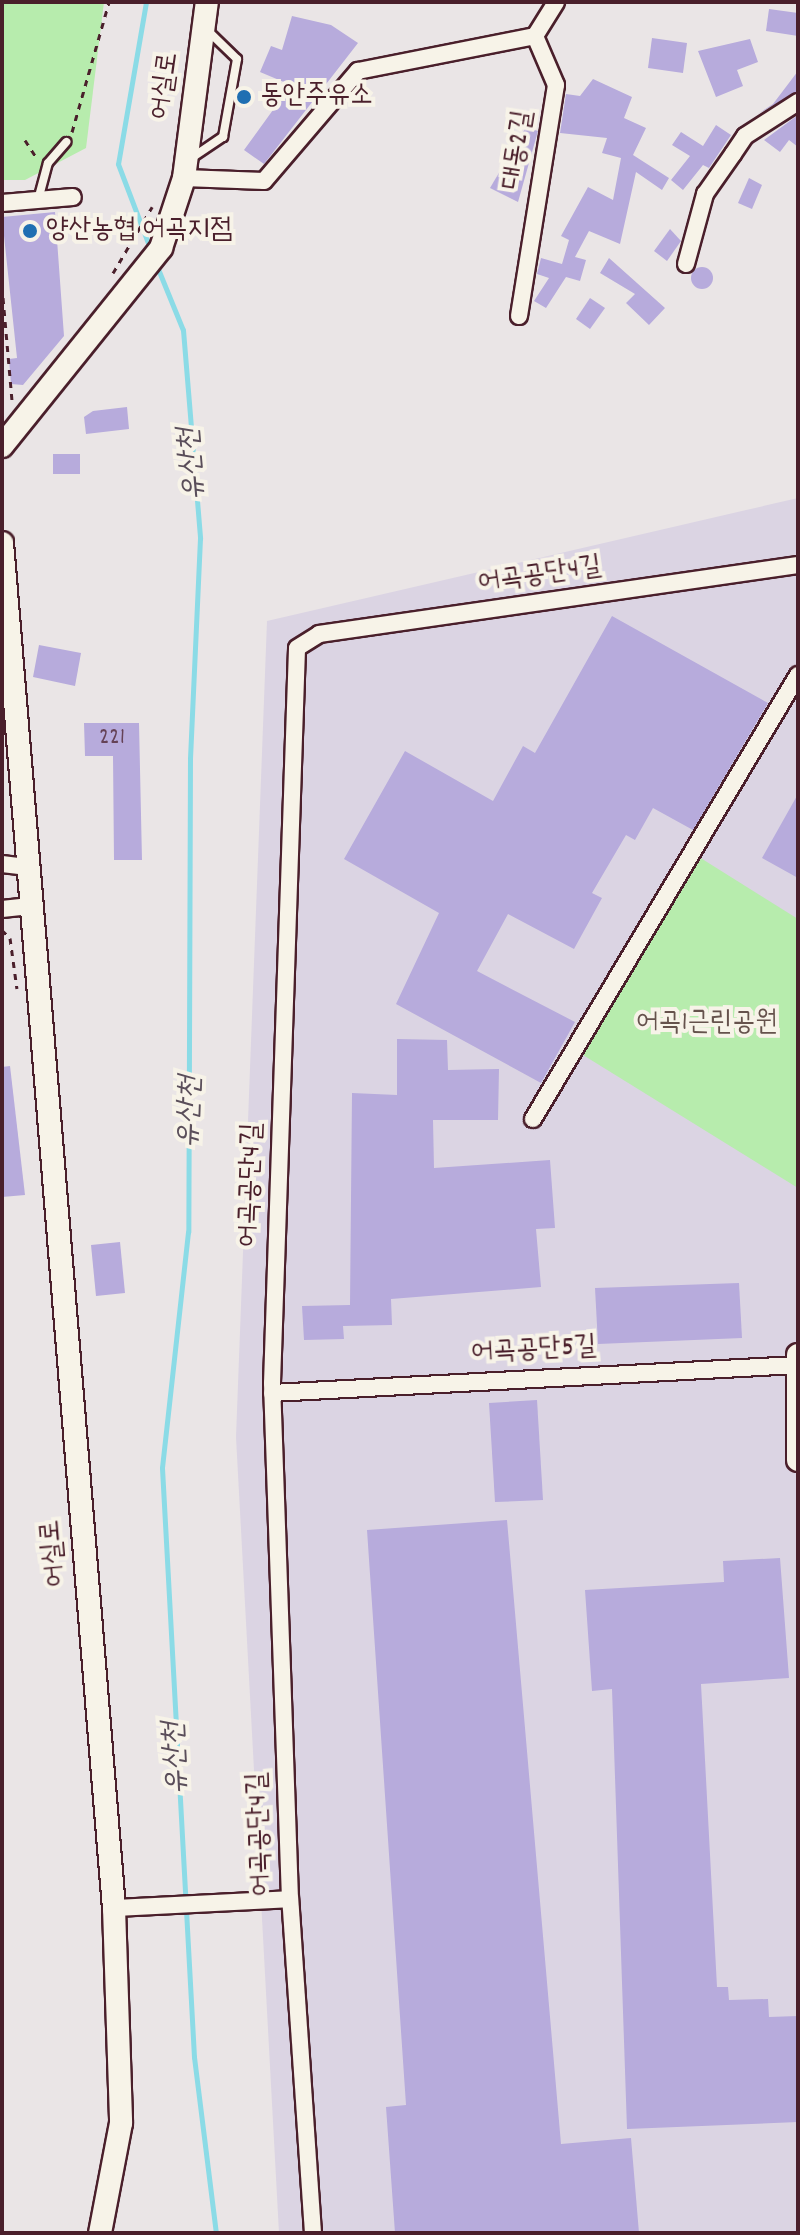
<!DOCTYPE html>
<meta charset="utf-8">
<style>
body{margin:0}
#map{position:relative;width:800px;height:2235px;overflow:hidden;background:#eae5e6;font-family:Dekko,"Poor Story",sans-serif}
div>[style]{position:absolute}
.built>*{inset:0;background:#dbd4e3}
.green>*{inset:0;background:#b7ecad}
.stream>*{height:5px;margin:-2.5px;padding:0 2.5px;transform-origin:2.5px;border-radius:2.5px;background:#8bdbe6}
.building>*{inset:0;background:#b7abdc}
.round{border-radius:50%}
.path>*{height:3px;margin-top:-1.5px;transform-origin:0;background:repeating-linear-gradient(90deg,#4a1f2b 0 6px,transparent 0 12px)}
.roads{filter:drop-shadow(2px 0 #4a1f2b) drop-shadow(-2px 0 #4a1f2b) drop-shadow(0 2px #4a1f2b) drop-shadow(0 -2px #4a1f2b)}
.lane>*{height:8px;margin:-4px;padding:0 4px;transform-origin:4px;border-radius:4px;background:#f7f3e8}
.street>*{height:16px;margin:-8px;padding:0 8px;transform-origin:8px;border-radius:8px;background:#f7f3e8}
.secondary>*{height:22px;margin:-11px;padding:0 11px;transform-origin:11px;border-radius:11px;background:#f7f3e8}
.dots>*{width:22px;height:22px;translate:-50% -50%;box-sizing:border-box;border:4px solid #f7f3e8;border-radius:50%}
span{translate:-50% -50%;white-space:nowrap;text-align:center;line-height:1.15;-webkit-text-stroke:8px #f7f3e8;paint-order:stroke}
.number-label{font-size:24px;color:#654257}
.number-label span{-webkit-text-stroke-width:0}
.street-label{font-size:28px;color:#4a1f2b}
.poi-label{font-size:28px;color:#4a1f2b}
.left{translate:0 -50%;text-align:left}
.park-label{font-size:28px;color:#65524c}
.water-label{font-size:30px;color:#5a4e5a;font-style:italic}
.frame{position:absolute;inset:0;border:4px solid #4a1f2b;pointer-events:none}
</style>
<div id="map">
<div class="built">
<div style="clip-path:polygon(798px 498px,798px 2233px,279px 2233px,236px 1437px,267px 621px)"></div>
</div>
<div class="green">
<div style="clip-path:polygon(2px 2px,104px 2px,86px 148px,25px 180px,2px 180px)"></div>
<div style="clip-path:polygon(699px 857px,798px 919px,798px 1188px,583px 1055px)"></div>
</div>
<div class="stream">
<div style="left:146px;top:2px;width:164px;rotate:99.8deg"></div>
<div style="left:118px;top:164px;width:93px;rotate:69.2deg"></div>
<div style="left:156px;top:264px;width:71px;rotate:67.8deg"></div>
<div style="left:183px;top:330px;width:209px;rotate:85.3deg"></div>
<div style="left:200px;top:538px;width:221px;rotate:92.6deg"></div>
<div style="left:190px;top:759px;width:473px;rotate:90.2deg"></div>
<div style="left:188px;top:1232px;width:237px;rotate:96.3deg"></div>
<div style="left:162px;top:1468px;width:590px;rotate:86.89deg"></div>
<div style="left:194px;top:2057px;width:177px;rotate:82.9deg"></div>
</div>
<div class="building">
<div style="clip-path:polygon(769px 9px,798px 13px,798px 36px,766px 31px)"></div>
<div style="clip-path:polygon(292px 16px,331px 25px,358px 43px,264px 164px,244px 150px,291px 85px,260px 72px,271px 46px,282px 50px)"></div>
<div style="clip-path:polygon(652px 38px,687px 43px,683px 73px,648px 68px)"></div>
<div style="clip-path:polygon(750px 39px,758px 62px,737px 70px,743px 86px,716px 97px,698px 51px)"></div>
<div style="clip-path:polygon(798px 71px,798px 91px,758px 114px,773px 104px)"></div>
<div style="clip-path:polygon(593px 79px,632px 97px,624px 118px,646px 128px,633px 155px,669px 178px,662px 190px,636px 172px,620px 244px,589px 231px,575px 257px,586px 260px,580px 281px,566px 277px,546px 308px,534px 301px,549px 278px,537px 274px,541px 258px,562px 264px,569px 240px,561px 236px,588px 187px,613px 200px,621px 158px,602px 153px,607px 138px,560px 133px,566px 94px,580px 96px)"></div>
<div style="clip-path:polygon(798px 115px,798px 147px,789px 140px,780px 152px,764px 140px)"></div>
<div style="clip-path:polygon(716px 125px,731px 135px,709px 168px,703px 165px,683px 190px,671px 180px,690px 156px,672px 145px,681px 132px,703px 146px)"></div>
<div style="clip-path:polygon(526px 127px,538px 131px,518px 202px,490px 188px)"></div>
<div style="clip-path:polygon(749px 178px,762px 185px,752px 209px,738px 203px)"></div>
<div style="clip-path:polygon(55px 212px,64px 336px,23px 385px,11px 384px,9px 359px,17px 358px,2px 217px)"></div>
<div style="clip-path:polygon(670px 229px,681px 241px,667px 261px,654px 251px)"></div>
<div style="clip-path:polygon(609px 258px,665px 308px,649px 325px,626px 303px,635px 294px,600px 273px)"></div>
<div class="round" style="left:691px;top:267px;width:22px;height:22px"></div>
<div style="clip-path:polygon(590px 298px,605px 308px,590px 329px,576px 319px)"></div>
<div style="clip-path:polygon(127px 407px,129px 429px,86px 434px,84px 417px,93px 411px)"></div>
<div style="clip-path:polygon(53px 454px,80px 454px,80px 474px,53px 474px)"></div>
<div style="clip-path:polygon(612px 616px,768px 703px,693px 830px,653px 808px,635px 840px,626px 835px,592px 893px,602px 898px,574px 949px,508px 914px,477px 971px,575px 1022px,541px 1083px,396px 1004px,439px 913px,344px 859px,405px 751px,493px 801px,523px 746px,535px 753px)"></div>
<div style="clip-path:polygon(39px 645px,81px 653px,75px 686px,33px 677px)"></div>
<div style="clip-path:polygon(84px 723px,139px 723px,142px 860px,114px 860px,113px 756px,85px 756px)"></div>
<div style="clip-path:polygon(798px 794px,798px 878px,762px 858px)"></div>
<div style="clip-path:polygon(397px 1039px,447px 1040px,448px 1070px,499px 1069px,498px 1120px,433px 1120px,434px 1168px,550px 1160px,555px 1228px,536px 1229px,541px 1287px,391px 1299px,392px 1325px,343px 1326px,344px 1339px,304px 1340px,302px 1306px,350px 1305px,352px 1093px,397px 1095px)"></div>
<div style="clip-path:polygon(10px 1066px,25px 1195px,2px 1197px,2px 1067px)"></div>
<div style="clip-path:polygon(120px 1242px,125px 1293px,96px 1296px,91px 1245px)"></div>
<div style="clip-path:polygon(739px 1283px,742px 1338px,598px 1344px,595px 1288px)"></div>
<div style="clip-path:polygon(537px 1400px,543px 1500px,495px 1502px,489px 1403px)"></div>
<div style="clip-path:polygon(507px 1520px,561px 2144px,631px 2138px,639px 2233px,395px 2233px,386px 2107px,406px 2105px,367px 1530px)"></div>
<div style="clip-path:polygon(780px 1558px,789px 1678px,701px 1684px,717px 1987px,728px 1987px,729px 2000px,768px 1999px,769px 2017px,798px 2016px,798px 2122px,627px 2129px,612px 1689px,592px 1691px,585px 1590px,724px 1582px,723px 1561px)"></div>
</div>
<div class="path">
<div style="left:72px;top:132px;width:135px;rotate:-74.1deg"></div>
<div style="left:25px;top:140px;width:20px;rotate:57deg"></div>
<div style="left:113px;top:273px;width:77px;rotate:-59.4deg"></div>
<div style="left:2px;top:286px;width:115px;rotate:85deg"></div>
<div style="left:2px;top:930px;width:11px;rotate:45deg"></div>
<div style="left:10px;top:938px;width:51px;rotate:82.2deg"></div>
</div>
<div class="roads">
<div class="lane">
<div style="left:190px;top:159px;width:40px;rotate:-34deg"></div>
<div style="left:223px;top:137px;width:79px;rotate:-79.8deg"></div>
<div style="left:237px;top:59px;width:43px;rotate:-135.9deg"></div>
<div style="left:38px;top:200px;width:38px;rotate:-75deg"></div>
<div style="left:48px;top:163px;width:28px;rotate:-49deg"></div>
</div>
<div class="street">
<div style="left:535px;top:36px;width:40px;rotate:-58deg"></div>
<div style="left:184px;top:178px;width:80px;rotate:2.1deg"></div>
<div style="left:264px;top:181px;width:145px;rotate:-49.5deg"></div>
<div style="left:358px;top:71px;width:180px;rotate:-11.2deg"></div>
<div style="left:2px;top:203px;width:71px;rotate:-4.8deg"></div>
<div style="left:686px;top:264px;width:73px;rotate:-74.8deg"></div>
<div style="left:705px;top:194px;width:49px;rotate:-55deg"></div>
<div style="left:733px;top:154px;width:22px;rotate:-56deg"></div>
<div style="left:745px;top:136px;width:63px;rotate:-32.7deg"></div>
<div style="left:519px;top:316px;width:234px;rotate:-80.9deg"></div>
<div style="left:556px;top:85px;width:53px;rotate:-113.2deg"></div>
<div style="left:2px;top:864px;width:24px;rotate:7deg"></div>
<div style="left:2px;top:909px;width:28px;rotate:-6deg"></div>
<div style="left:533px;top:1119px;width:517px;rotate:-59.17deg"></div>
<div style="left:272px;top:1393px;width:527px;rotate:-3.05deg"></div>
<div style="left:114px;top:1908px;width:176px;rotate:-2.9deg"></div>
<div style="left:313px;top:2233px;width:335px;rotate:-93.9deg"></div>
<div style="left:290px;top:1899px;width:516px;rotate:-92deg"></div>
<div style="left:272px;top:1383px;width:735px;rotate:-88.05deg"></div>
<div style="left:297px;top:648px;width:26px;rotate:-32deg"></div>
<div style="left:319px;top:634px;width:484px;rotate:-8.2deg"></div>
</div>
<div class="secondary">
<div style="left:2px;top:446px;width:254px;rotate:-51.2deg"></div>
<div style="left:161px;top:248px;width:74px;rotate:-71.8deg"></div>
<div style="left:184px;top:178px;width:177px;rotate:-82.6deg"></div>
<div style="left:2px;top:543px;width:1370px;rotate:85.31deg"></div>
<div style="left:114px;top:1908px;width:215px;rotate:88.1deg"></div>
<div style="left:121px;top:2123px;width:112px;rotate:100.8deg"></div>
<div style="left:798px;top:1355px;width:105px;rotate:90deg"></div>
</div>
</div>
<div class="dots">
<div style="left:244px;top:97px;background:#1f6fb2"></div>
<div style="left:30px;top:231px;background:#1f6fb2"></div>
</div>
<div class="number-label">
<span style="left:112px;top:739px">221</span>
</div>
<div class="street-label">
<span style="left:166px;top:86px;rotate:-82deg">어실로</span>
<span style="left:519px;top:150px;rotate:-81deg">대동2길</span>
<span style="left:540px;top:576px;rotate:-8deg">어곡공단4길</span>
<span style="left:252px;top:1185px;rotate:-88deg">어곡공단4길</span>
<span style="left:534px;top:1351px;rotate:-3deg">어곡공단5길</span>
<span style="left:55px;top:1553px;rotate:-95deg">어실로</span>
<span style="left:261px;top:1834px;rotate:-92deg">어곡공단4길</span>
</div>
<div class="poi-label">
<span class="left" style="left:260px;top:97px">동안주유소</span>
<span class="left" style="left:46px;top:231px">양산농협 어곡지점</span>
</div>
<div class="park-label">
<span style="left:707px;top:1024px">어곡1근린공원</span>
</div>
<div class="water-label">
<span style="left:194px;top:464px;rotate:-95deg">유산천</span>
<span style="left:192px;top:1112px;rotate:-88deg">유산천</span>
<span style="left:178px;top:1758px;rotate:-93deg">유산천</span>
</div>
<div class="frame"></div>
</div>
